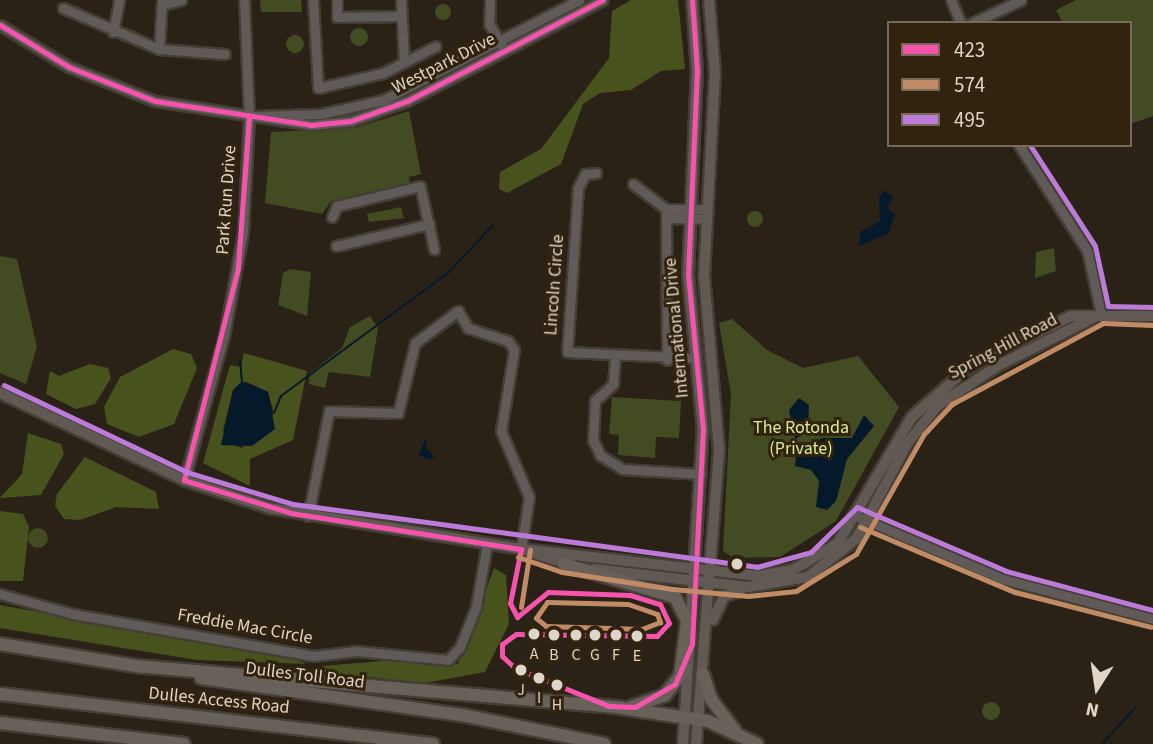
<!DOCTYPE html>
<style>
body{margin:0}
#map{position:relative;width:1153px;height:744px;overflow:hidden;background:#2a2217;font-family:"Source Sans 3",sans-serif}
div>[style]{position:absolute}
.green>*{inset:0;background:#434b23}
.round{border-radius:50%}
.forest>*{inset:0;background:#48521d}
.water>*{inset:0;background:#041929}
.stream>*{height:2px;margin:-1px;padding:0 1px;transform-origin:1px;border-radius:1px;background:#041929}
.roads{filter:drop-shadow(2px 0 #453e35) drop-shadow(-2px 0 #453e35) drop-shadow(0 2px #453e35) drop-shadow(0 -2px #453e35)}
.minor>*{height:9px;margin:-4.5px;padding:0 4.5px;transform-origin:4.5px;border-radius:4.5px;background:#605b58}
.major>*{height:10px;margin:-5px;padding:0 5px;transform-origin:5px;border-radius:5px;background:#615a54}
.highway>*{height:12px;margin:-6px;padding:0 6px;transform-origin:6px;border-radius:6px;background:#68615a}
.bus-1>*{height:5px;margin:-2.5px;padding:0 2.5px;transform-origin:2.5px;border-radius:2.5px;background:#f653ac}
.bus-2>*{height:5px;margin:-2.5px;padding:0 2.5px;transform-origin:2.5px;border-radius:2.5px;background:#c18c65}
.bus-3>*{height:5px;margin:-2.5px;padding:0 2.5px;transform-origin:2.5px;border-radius:2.5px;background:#bd7bd9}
.dots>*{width:19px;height:19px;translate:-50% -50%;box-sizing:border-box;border:4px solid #32230f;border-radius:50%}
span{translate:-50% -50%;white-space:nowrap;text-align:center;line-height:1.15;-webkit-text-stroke:6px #32230f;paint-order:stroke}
.bus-label{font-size:16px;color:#dfd5c9}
.street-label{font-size:18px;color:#dfd5c9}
.park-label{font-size:18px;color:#d7ec94}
.legend{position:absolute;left:887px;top:21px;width:245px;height:126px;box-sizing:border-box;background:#32230f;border:2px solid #776a59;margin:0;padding:9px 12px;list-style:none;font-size:21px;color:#dfd5c9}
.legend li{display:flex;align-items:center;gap:14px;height:35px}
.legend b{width:35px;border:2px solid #776a59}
.north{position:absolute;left:1062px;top:653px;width:70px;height:70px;-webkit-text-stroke:5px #32230f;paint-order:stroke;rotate:192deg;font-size:19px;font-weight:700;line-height:28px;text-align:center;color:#dfd5c9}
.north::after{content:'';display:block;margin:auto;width:24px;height:32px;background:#dfd5c9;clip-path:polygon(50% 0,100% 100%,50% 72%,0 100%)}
</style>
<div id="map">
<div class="green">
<div style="clip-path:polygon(260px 0,301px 0,302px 12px,261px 12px)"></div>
<div style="clip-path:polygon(1076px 0,1153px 0,1153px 116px,1130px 124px,1130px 23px,1063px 23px,1056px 10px)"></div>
<div class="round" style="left:435px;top:4px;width:16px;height:16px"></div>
<div class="round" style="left:350px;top:28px;width:18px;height:18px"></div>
<div class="round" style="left:286px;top:35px;width:18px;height:18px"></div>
<div style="clip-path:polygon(409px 111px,421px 174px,409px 177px,410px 184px,331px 201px,322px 214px,265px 203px,271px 132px,355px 128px)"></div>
<div style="clip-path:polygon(401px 207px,404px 218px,369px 222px,367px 214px)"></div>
<div class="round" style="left:747px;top:211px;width:16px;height:16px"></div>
<div style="clip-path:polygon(1054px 248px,1056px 271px,1035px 278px,1036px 252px)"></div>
<div style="clip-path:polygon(0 256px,17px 259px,37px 347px,26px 384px,0 373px)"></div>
<div style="clip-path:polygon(290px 269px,311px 272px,307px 316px,278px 305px,283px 273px)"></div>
<div style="clip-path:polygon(370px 316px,378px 328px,370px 377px,329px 372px,325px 388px,309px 384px,310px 373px,342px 348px,350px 327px)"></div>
<div style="clip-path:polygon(732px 319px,767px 350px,803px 368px,858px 356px,899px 407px,836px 521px,780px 557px,733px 558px,723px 551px,731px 394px,719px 323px)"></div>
<div style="clip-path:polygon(612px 397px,681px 401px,679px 438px,656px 437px,655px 458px,618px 455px,619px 435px,609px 434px)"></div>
<div class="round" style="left:28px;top:528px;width:20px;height:20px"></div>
<div class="round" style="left:982px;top:702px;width:18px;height:18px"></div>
</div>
<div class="forest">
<div style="clip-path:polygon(631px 0,678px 0,685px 69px,661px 71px,631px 90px,600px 93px,583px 104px,561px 164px,507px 193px,499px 189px,500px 172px,541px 149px,609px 58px,612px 11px)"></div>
<div style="clip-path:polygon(173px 349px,191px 354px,197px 368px,174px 424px,139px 437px,107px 424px,104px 407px,120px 377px)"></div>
<div style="clip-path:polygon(evenodd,244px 353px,307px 371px,293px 440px,250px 459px,250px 486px,203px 463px,230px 365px,241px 367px,244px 353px,247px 382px,268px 392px,274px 413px,242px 448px,229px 444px,223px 430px,233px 390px,247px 382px)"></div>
<div style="clip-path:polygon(90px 364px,108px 368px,111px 378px,95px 404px,76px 409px,46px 394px,50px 371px,59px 376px)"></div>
<div style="clip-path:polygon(28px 433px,61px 444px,64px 454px,41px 495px,0 498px,22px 474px)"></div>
<div style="clip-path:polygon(85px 457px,156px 492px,159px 509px,116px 507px,80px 520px,64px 519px,55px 506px,57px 494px)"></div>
<div style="clip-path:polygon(0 511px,23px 514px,29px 527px,23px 581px,0 581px)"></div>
<div style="clip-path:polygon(494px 568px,506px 575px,509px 624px,485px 672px,425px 683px,322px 672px,322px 666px,395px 660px,458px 664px)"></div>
<div style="clip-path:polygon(0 605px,283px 656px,307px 664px,197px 660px,0 628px)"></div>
</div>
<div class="water">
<div style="clip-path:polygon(885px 191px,893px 197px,887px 209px,895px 214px,889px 233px,859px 246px,860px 232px,880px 221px,879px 196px)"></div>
<div style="clip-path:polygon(242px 381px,268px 392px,275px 429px,252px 446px,221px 445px,233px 390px)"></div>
<div style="clip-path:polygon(799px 398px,809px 405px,808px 432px,795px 439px,789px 410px)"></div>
<div style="clip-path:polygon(864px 415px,874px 426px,847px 459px,836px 501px,827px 510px,816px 507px,819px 481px,811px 470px,795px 466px,796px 457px,822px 438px,852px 438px)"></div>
<div style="clip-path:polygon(427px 436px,426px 448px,435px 457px,430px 460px,418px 455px)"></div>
</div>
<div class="stream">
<div style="left:240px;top:360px;width:21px;rotate:85deg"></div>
<div style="left:274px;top:413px;width:18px;rotate:-68deg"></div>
<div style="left:281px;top:396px;width:209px;rotate:-36.4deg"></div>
<div style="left:449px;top:272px;width:64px;rotate:-46.9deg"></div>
<div style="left:1102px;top:744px;width:50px;rotate:-47.4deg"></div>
</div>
<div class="roads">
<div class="minor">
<div style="left:313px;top:0;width:88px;rotate:86.7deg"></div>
<div style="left:318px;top:88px;width:67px;rotate:-13deg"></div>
<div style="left:383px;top:73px;width:59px;rotate:-27deg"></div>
<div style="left:337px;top:0;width:17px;rotate:90deg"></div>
<div style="left:337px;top:17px;width:64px;rotate:-0.9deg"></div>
<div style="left:401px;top:0;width:61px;rotate:87.2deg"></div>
<div style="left:490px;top:0;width:24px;rotate:92deg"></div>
<div style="left:489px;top:24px;width:26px;rotate:59deg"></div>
<div style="left:951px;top:0;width:25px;rotate:67deg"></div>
<div style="left:162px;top:5px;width:20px;rotate:-15deg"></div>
<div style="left:63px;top:8px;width:104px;rotate:23.1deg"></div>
<div style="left:159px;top:49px;width:66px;rotate:4.3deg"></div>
<div style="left:972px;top:23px;width:54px;rotate:-25.1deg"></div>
<div style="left:0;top:25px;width:81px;rotate:31.3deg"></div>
<div style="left:69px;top:67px;width:92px;rotate:21.6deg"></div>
<div style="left:155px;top:101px;width:158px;rotate:8.7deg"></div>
<div style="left:311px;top:125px;width:40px;rotate:-5.7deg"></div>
<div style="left:351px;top:121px;width:59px;rotate:-19.7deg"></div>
<div style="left:407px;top:101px;width:220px;rotate:-27.3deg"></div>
<div style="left:113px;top:32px;width:33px;rotate:-79deg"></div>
<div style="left:159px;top:49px;width:49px;rotate:-86.5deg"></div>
<div style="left:254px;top:116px;width:67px;rotate:-1.7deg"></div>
<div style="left:321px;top:114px;width:64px;rotate:-12.7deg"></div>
<div style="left:383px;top:100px;width:220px;rotate:-27deg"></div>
<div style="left:1019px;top:145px;width:125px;rotate:57.1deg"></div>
<div style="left:1087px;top:250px;width:66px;rotate:77.7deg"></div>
<div style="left:596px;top:173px;width:11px;rotate:175deg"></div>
<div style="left:585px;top:174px;width:16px;rotate:117deg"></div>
<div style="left:578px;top:188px;width:164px;rotate:93.8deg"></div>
<div style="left:567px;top:352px;width:129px;rotate:2.7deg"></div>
<div style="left:633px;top:184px;width:41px;rotate:37.1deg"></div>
<div style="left:666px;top:209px;width:39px"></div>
<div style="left:666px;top:209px;width:151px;rotate:89.6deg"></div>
<div style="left:332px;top:217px;width:12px;rotate:-66deg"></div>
<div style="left:337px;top:206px;width:85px;rotate:-13.5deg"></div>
<div style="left:420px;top:186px;width:65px;rotate:77.5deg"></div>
<div style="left:666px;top:218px;width:39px;rotate:1deg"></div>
<div style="left:336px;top:246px;width:96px;rotate:-13.3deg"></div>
<div style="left:615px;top:357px;width:27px;rotate:94deg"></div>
<div style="left:613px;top:384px;width:25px;rotate:137deg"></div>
<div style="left:595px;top:401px;width:39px;rotate:93deg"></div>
<div style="left:593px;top:440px;width:17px;rotate:65deg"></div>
<div style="left:600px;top:455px;width:26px;rotate:32deg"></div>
<div style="left:622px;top:469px;width:79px;rotate:3.6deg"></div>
<div style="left:184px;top:480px;width:149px;rotate:-74.5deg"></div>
<div style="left:224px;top:336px;width:106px;rotate:-79.6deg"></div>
<div style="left:243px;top:232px;width:115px;rotate:-87deg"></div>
<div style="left:249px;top:117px;width:117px;rotate:-92.4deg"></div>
<div style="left:308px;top:516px;width:107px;rotate:-78.7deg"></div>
<div style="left:329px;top:411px;width:69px;rotate:1.7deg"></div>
<div style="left:398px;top:413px;width:72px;rotate:-76.3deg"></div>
<div style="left:415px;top:343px;width:54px;rotate:-36.7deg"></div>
<div style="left:458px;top:311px;width:20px;rotate:60deg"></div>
<div style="left:468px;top:328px;width:42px;rotate:18deg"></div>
<div style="left:508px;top:341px;width:11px;rotate:56deg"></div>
<div style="left:514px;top:350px;width:82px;rotate:99.1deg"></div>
<div style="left:501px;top:431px;width:72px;rotate:67deg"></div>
<div style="left:529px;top:497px;width:53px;rotate:98.7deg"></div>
<div style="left:856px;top:516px;width:160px;rotate:23.2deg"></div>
<div style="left:1003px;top:579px;width:155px;rotate:14.9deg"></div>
<div style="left:0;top:594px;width:76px;rotate:15.3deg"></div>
<div style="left:73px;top:614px;width:244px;rotate:9.9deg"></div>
<div style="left:313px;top:656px;width:44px;rotate:-6.5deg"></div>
<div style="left:357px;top:651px;width:91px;rotate:5.6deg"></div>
<div style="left:448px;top:660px;width:18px;rotate:-47deg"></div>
<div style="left:460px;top:647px;width:43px;rotate:-68.2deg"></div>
<div style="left:476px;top:607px;width:64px;rotate:-80.1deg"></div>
</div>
<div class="major">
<div style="left:0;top:393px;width:204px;rotate:25.3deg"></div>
<div style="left:184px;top:480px;width:89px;rotate:18.2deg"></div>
<div style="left:269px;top:508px;width:255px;rotate:9.2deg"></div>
<div style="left:521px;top:549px;width:239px;rotate:6.5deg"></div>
<div style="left:758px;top:576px;width:36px;rotate:-10deg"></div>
<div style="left:793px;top:570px;width:52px;rotate:-31deg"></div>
<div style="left:838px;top:543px;width:146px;rotate:-59.6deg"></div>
<div style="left:912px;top:417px;width:77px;rotate:-41.3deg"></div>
<div style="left:970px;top:366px;width:113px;rotate:-26.3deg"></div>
<div style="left:1071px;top:316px;width:82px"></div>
<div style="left:521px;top:549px;width:52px;rotate:17.7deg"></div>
<div style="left:594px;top:569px;width:155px;rotate:6.7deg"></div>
<div style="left:748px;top:587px;width:61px;rotate:-9.5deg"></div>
<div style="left:808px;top:577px;width:63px;rotate:-38.5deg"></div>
<div style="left:857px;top:538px;width:106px;rotate:-62deg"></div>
<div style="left:907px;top:444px;width:48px;rotate:-51.7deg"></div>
<div style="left:937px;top:406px;width:74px;rotate:-33.5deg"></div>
<div style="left:999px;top:365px;width:114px;rotate:-26.6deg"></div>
<div style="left:713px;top:620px;width:26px;rotate:-65deg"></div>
<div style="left:724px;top:596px;width:17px;rotate:-17deg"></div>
<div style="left:683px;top:744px;width:315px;rotate:-86.4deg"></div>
<div style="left:703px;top:430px;width:156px;rotate:-95.5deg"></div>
<div style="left:688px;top:275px;width:204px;rotate:-87.5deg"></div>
<div style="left:697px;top:71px;width:71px;rotate:-94deg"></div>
<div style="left:696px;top:744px;width:295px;rotate:-85.5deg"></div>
<div style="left:719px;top:450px;width:175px;rotate:-94.9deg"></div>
<div style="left:704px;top:276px;width:203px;rotate:-86.9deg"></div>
<div style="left:715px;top:73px;width:73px;rotate:-94.7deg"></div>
</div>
<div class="highway">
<div style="left:564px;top:564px;width:116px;rotate:16.6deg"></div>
<div style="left:675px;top:597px;width:27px;rotate:63deg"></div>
<div style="left:687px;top:621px;width:56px;rotate:97.1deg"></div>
<div style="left:0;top:644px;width:144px;rotate:9.2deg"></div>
<div style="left:136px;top:666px;width:487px;rotate:4.9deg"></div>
<div style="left:621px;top:708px;width:88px;rotate:8.5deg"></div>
<div style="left:708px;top:721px;width:54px;rotate:25.1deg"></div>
<div style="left:703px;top:674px;width:26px;rotate:72deg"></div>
<div style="left:711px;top:699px;width:40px;rotate:53deg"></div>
<div style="left:201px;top:678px;width:264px;rotate:8.1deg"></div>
<div style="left:462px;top:715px;width:145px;rotate:11.5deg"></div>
<div style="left:0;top:694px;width:436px;rotate:6.6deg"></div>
<div style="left:631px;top:707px;width:36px;rotate:-19deg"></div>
<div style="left:665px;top:695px;width:31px;rotate:-52deg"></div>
<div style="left:0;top:723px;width:185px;rotate:6.5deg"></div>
</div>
</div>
<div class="bus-1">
<div style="left:0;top:25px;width:81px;rotate:31.3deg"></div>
<div style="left:69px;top:67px;width:92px;rotate:21.6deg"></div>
<div style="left:155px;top:101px;width:158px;rotate:8.7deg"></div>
<div style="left:311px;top:125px;width:40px;rotate:-5.7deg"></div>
<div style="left:351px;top:121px;width:59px;rotate:-19.7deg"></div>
<div style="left:407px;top:101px;width:220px;rotate:-27.3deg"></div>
<div style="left:249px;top:117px;width:151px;rotate:94.2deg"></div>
<div style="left:238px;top:268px;width:219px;rotate:104.3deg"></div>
<div style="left:184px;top:480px;width:112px;rotate:17.1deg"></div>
<div style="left:291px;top:513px;width:233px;rotate:8.9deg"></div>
<div style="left:521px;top:549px;width:55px;rotate:101.5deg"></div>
<div style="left:510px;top:603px;width:16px;rotate:63deg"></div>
<div style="left:517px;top:617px;width:40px;rotate:-39deg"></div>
<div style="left:548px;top:592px;width:82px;rotate:2.1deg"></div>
<div style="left:630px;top:595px;width:31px;rotate:17deg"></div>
<div style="left:660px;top:604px;width:21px;rotate:65deg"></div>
<div style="left:669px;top:623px;width:18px;rotate:133deg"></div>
<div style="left:657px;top:636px;width:141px;rotate:-179.2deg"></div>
<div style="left:516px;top:634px;width:17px;rotate:144deg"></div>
<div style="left:502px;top:644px;width:12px;rotate:90deg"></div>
<div style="left:502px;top:656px;width:18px;rotate:43deg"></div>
<div style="left:515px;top:668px;width:101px;rotate:22deg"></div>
<div style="left:609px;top:706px;width:26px;rotate:2deg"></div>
<div style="left:635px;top:707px;width:46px;rotate:-29.9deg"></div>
<div style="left:675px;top:684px;width:43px;rotate:-67deg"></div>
<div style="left:692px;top:644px;width:214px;rotate:-87.1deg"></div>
<div style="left:703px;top:430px;width:156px;rotate:-95.5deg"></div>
<div style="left:688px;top:275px;width:204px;rotate:-87.5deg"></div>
<div style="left:697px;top:71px;width:71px;rotate:-94deg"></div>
</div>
<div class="bus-2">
<div style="left:860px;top:527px;width:168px;rotate:22.8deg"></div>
<div style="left:1015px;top:592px;width:140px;rotate:14.4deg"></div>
<div style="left:518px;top:557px;width:46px;rotate:18.8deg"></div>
<div style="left:562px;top:572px;width:112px;rotate:8.7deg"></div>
<div style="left:673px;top:589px;width:75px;rotate:5.3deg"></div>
<div style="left:748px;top:596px;width:48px;rotate:-5.9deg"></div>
<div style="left:796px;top:591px;width:70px;rotate:-31.7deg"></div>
<div style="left:856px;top:554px;width:138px;rotate:-60.5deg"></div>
<div style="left:924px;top:434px;width:41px;rotate:-47deg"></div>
<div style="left:952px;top:404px;width:171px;rotate:-28.2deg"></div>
<div style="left:1103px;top:323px;width:50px;rotate:2.3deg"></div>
<div style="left:547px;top:602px;width:81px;rotate:1.4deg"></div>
<div style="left:628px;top:604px;width:31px;rotate:19deg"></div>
<div style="left:657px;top:614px;width:9px;rotate:69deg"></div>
<div style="left:660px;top:622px;width:19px;rotate:159deg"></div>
<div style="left:642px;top:629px;width:96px;rotate:-178.2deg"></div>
<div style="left:546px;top:626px;width:13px;rotate:-141deg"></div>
<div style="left:536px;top:618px;width:19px;rotate:-55deg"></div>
<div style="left:521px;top:607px;width:58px;rotate:-81deg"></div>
</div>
<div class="bus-3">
<div style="left:1030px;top:145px;width:120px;rotate:57.2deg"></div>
<div style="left:1095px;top:246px;width:61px;rotate:77.8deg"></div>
<div style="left:1108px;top:306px;width:45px;rotate:1.3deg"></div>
<div style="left:4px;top:385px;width:203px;rotate:25.4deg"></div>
<div style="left:187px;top:472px;width:111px;rotate:16.8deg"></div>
<div style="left:293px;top:504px;width:468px;rotate:7.7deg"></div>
<div style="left:757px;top:567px;width:56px;rotate:-15.5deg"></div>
<div style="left:811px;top:552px;width:64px;rotate:-44.4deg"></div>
<div style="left:857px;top:507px;width:162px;rotate:23.2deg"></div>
<div style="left:1006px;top:571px;width:152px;rotate:14.9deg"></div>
</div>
<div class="dots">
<div style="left:737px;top:564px;background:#dfd5c9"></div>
<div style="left:534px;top:634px;background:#dfd5c9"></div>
<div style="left:554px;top:635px;background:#dfd5c9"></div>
<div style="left:576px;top:635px;background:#dfd5c9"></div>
<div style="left:595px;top:635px;background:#dfd5c9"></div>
<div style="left:616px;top:635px;background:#dfd5c9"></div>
<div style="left:637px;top:636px;background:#dfd5c9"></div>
<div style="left:521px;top:670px;background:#dfd5c9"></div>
<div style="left:539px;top:678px;background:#dfd5c9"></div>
<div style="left:557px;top:685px;background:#dfd5c9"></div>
</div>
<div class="bus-label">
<span style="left:534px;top:654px">A</span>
<span style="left:554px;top:655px">B</span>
<span style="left:576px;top:655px">C</span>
<span style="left:595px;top:655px">G</span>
<span style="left:616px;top:655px">F</span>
<span style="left:637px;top:656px">E</span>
<span style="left:521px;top:690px">J</span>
<span style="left:539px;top:698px">I</span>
<span style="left:557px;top:705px">H</span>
</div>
<div class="street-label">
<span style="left:444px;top:64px;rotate:-27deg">Westpark Drive</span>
<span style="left:227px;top:200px;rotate:-86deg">Park Run Drive</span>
<span style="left:555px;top:285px;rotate:-86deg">Lincoln Circle</span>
<span style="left:677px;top:328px;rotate:-95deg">International Drive</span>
<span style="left:1003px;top:347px;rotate:-28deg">Spring Hill Road</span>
<span style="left:245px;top:627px;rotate:10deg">Freddie Mac Circle</span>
<span style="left:305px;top:676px;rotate:7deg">Dulles Toll Road</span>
<span style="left:219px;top:701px;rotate:6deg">Dulles Access Road</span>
</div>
<div class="park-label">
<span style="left:801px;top:439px">The Rotonda<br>(Private)</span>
</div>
<ul class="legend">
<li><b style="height:9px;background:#f653ac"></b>423</li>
<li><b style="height:9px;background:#c18c65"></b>574</li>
<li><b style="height:9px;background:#bd7bd9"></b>495</li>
</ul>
<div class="north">N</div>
</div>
